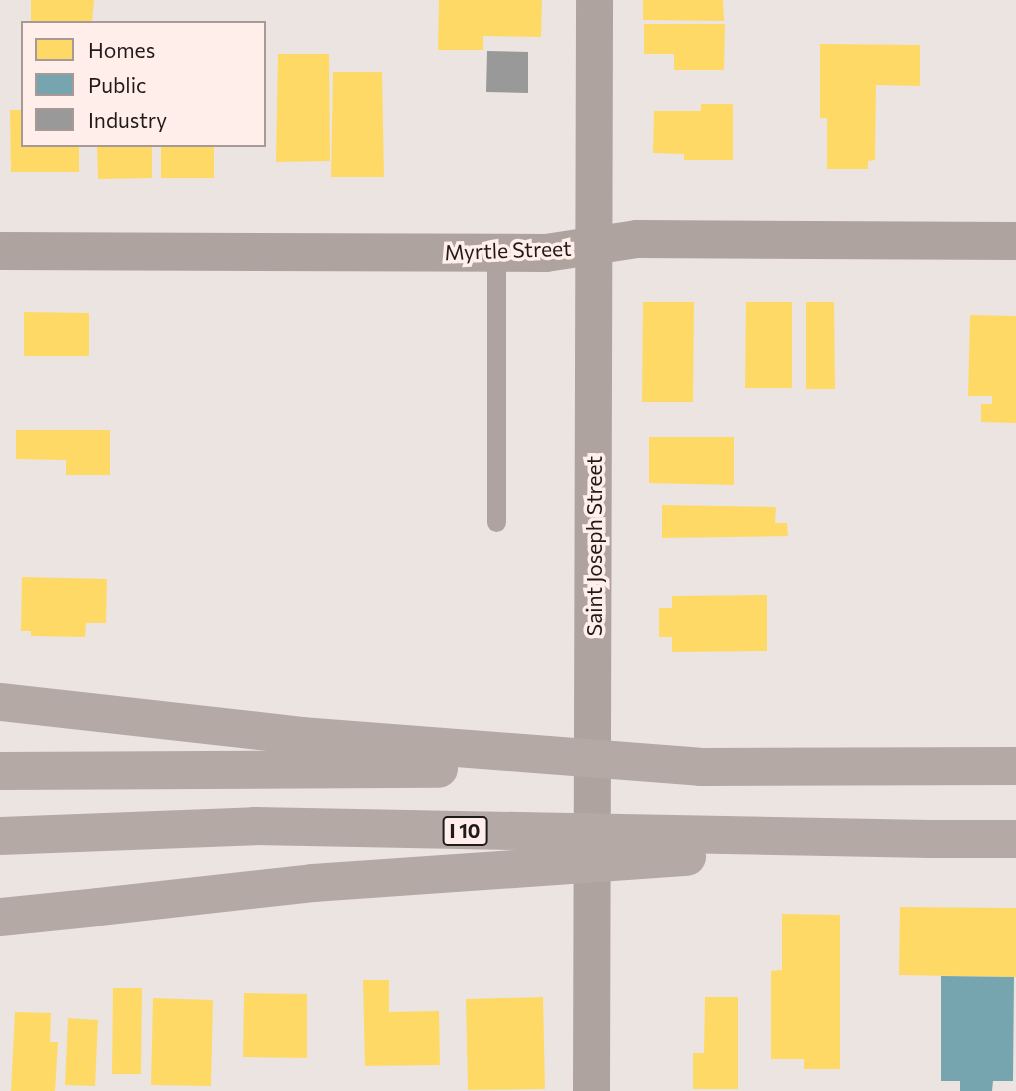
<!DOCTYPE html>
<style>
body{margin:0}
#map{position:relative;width:1016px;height:1091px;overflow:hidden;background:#ece4e1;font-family:Commissioner,sans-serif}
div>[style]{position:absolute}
.homes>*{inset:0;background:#ffd966}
.public>*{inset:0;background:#76a5af}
.industry>*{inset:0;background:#999}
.service>*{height:19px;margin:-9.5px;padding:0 9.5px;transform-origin:9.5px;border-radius:9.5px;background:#aea39f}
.minor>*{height:37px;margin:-18.5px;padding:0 18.5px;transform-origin:18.5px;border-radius:18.5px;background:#aea39f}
.tertiary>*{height:38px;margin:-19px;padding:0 19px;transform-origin:19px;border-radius:19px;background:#aea39f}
.motorway>*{height:38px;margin:-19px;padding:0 19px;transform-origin:19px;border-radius:19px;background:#b5a9a6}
.motorway-bridge>*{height:38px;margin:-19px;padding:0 19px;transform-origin:19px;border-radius:19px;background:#b5a9a6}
span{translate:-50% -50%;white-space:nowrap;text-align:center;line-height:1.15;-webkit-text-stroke:7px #ffeeea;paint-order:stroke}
.shield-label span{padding:2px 5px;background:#ffeeea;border:2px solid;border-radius:5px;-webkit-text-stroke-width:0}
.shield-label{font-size:19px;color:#201a19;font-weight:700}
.street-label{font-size:21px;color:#201a19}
.legend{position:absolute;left:21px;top:21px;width:245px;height:126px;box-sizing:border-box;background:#ffeeea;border:2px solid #a69996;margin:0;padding:9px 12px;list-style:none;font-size:21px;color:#201a19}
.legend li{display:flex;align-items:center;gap:14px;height:35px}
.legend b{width:35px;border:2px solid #a69996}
</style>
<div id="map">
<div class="homes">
<div style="clip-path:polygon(31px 0,94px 0,92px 23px,31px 23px)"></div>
<div style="clip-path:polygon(439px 0,542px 0,541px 37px,483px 36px,483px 50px,438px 50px)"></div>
<div style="clip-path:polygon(643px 0,723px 0,724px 21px,643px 20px)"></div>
<div style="clip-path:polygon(644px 24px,725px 24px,724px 70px,674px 70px,674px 54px,644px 54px)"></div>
<div style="clip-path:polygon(820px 44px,920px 45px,920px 86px,876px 85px,875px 160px,868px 161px,868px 169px,827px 169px,827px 118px,820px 118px)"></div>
<div style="clip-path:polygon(278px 54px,329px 54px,330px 161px,276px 162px)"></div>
<div style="clip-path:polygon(333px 72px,382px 72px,384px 177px,331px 177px)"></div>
<div style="clip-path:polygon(701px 104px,733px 104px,733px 160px,684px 160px,684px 154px,653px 153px,654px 111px,701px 111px)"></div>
<div style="clip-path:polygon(10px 110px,23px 110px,23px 145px,79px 145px,79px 172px,11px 172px)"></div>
<div style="clip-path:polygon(97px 145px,152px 145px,152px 178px,98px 179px)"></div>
<div style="clip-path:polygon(161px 145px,214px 145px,214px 178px,161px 178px)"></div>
<div style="clip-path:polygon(643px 302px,694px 302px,693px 402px,642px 402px)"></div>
<div style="clip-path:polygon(746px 302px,792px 302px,792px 388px,745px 388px)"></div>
<div style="clip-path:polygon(806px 302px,834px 302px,835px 389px,806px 389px)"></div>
<div style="clip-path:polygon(24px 312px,89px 313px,89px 356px,24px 356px)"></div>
<div style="clip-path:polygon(970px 315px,1016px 316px,1016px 423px,981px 422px,981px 404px,992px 404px,992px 396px,968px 396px)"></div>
<div style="clip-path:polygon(16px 430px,110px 430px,110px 475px,66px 475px,66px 460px,16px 459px)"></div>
<div style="clip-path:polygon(649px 437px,734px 437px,734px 485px,649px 483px)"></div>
<div style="clip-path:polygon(662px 505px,776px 507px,775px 523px,787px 523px,788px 536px,662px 538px)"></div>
<div style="clip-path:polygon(22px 577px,107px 579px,106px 623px,86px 623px,85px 637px,31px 636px,31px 631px,21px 631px)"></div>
<div style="clip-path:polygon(767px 595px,767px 651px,672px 652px,672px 637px,659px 637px,659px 608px,672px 608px,672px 596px)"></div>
<div style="clip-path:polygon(900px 907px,1016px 908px,1016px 977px,899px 975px)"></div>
<div style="clip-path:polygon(782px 914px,840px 915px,840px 1069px,804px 1069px,804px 1059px,771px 1059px,771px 971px,782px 970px)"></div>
<div style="clip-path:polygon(363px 980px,389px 980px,389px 1012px,439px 1011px,440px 1065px,365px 1066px)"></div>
<div style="clip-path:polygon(113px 988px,142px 988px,141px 1074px,112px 1074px)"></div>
<div style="clip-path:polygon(244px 993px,307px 994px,307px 1058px,243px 1057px)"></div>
<div style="clip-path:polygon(543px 997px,545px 1089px,468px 1090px,466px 999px)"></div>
<div style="clip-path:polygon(705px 997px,738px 997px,738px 1089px,693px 1089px,693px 1053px,704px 1053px)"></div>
<div style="clip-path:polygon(153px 998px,213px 1000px,211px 1086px,151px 1085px)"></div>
<div style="clip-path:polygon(15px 1012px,51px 1013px,50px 1042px,58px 1042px,55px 1091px,11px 1091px)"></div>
<div style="clip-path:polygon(68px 1018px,98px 1020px,95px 1086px,65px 1085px)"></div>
</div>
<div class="public">
<div style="clip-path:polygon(941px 976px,1014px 977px,1013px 1081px,993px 1081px,992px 1091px,960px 1091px,960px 1081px,941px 1081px)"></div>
</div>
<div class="industry">
<div style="clip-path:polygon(487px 51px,528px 52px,528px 93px,486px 92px)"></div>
</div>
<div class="service">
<div style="left:496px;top:522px;width:269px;rotate:-90deg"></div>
</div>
<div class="minor">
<div style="left:591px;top:1091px;width:1091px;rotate:-89.84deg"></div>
</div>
<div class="tertiary">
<div style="left:0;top:251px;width:546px;rotate:0.21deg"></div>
<div style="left:546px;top:253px;width:92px;rotate:-8.7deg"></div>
<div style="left:637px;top:239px;width:379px;rotate:0.3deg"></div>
</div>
<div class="motorway">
<div style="left:700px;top:767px;width:316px;rotate:-0.2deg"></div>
<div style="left:930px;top:839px;width:86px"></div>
<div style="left:0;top:917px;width:100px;rotate:-5.8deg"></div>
</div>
<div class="motorway-bridge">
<div style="left:0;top:702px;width:303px;rotate:6.4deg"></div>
<div style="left:301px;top:736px;width:400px;rotate:4.4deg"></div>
<div style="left:0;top:771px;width:439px;rotate:-0.3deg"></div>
<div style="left:0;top:836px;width:255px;rotate:-2.2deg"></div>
<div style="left:255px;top:826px;width:675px;rotate:1.1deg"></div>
<div style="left:99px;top:907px;width:215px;rotate:-6.4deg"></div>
<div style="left:313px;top:883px;width:375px;rotate:-4deg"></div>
</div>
<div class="shield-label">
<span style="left:465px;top:831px">I 10</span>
</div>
<div class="street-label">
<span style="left:508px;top:250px;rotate:-2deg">Myrtle Street</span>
<span style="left:594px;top:546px;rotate:-90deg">Saint Joseph Street</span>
</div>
<ul class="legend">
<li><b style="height:19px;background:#ffd966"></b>Homes</li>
<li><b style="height:19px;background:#76a5af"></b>Public</li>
<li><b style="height:19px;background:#999"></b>Industry</li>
</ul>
</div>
